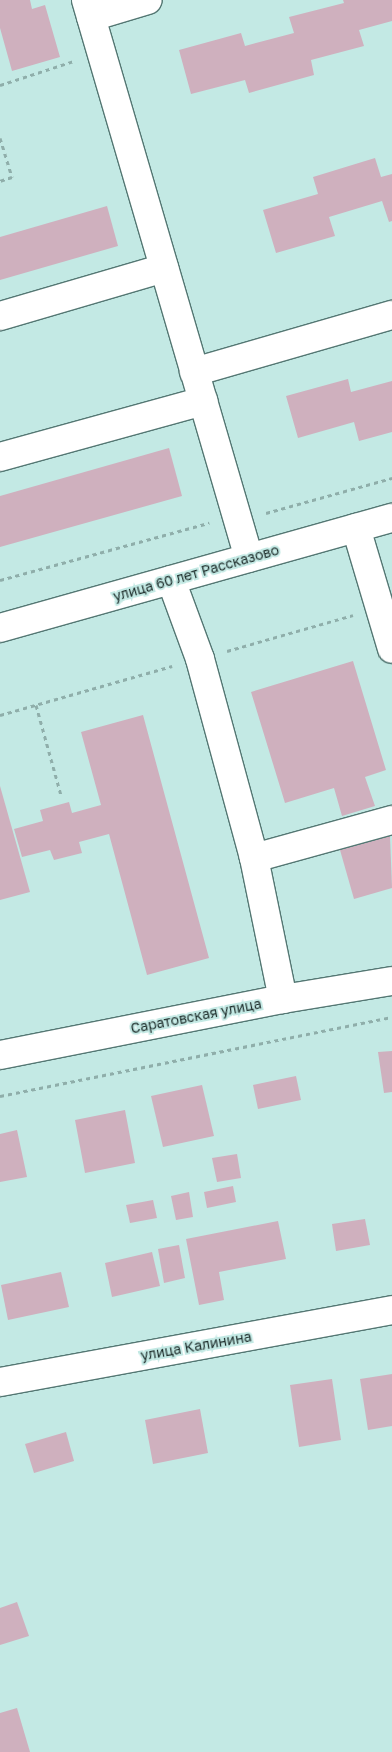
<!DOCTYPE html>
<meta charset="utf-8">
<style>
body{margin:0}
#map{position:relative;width:392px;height:1752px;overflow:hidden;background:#c3e9e4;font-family:"Golos Text",sans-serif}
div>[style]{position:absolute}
.building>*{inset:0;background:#cfb0be}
.path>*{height:3px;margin-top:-1.5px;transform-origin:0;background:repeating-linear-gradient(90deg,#8faeaa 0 4px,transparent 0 8px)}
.roads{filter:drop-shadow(1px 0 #547773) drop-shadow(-1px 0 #547773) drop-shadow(0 1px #547773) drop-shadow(0 -1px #547773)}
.minor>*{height:28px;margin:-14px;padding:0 14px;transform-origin:14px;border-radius:14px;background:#fff}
span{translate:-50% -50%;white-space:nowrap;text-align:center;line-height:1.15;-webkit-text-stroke:4px #c3e9e4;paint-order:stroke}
.street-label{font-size:14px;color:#1d2c2a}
</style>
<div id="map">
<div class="building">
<div style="clip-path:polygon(0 0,30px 0,32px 9px,45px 5px,60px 57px,12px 71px,0 28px)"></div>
<div style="clip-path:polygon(343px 0,392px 0,392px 21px,359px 30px,364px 46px,311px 60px,314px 75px,249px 93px,245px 80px,191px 94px,179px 50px,241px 33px,245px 46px,294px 33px,289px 17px,344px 3px)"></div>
<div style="clip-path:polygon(375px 158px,381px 177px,392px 174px,392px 221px,389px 222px,382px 201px,329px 217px,335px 236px,276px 253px,263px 210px,318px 194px,313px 177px)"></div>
<div style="clip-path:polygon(107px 206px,118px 246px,0 280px,0 237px)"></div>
<div style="clip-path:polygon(348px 379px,351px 392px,392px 381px,392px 432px,359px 441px,354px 422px,298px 438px,286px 396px)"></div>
<div style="clip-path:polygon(169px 448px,182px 496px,0 547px,0 496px)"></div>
<div style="clip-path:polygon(353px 661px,386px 770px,365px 777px,375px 806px,342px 816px,334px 788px,285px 803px,251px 692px)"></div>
<div style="clip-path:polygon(143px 715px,209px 958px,147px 975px,109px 834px,79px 842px,82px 853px,54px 860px,50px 850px,22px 857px,14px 829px,43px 821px,40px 810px,69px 802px,72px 813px,101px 805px,81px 732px)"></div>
<div style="clip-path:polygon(0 786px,30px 892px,0 900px)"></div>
<div style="clip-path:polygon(390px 836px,392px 888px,354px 899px,340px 850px)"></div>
<div style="clip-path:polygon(392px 1051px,392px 1092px,384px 1093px,378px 1052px)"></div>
<div style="clip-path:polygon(296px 1076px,301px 1100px,258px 1109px,253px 1085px)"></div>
<div style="clip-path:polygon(202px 1085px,214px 1136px,163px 1147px,151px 1096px)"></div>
<div style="clip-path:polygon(125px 1110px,135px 1163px,85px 1173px,75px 1120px)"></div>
<div style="clip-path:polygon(17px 1130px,27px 1177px,0 1182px,0 1134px)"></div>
<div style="clip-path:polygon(237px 1154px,241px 1178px,217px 1182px,212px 1158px)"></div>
<div style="clip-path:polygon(233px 1186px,236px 1202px,207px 1208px,204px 1192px)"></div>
<div style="clip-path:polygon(189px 1192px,193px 1217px,176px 1220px,171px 1196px)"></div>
<div style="clip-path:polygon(153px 1200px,157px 1218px,130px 1223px,126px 1205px)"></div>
<div style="clip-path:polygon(365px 1219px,370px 1245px,336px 1251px,332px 1224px)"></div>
<div style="clip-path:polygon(278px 1221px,286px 1259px,219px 1272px,224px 1300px,199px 1305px,186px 1239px)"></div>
<div style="clip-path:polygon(179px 1245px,185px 1278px,164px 1283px,158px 1249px)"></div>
<div style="clip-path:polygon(152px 1252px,160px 1286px,112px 1297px,105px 1263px)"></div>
<div style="clip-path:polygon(61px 1272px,69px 1307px,8px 1320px,1px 1285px)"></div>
<div style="clip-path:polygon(392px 1374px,392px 1426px,368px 1430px,360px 1379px)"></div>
<div style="clip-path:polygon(332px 1379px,341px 1440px,299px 1447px,290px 1385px)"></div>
<div style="clip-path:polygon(200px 1409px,208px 1453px,153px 1464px,145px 1420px)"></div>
<div style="clip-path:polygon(66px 1432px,74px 1461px,34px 1473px,25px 1444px)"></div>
<div style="clip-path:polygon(17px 1602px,29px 1636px,0 1645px,0 1608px)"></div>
<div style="clip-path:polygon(17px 1708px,30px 1752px,0 1752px,0 1713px)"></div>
</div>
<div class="path">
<div style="left:0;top:85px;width:78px;rotate:-18deg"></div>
<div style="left:0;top:138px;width:41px;rotate:72.9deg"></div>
<div style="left:12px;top:177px;width:13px;rotate:162deg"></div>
<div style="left:266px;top:513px;width:131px;rotate:-15.5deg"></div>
<div style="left:0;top:580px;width:217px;rotate:-15.3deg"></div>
<div style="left:227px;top:651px;width:131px;rotate:-15.9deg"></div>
<div style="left:36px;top:705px;width:93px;rotate:74.5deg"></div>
<div style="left:0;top:715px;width:179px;rotate:-15.9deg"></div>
<div style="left:0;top:1096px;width:400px;rotate:-11.4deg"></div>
</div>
<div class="roads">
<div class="minor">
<div style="left:86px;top:0;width:581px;rotate:73.72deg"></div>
<div style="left:91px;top:17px;width:59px;rotate:-16.6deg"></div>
<div style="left:0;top:316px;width:171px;rotate:-16.3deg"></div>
<div style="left:194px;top:372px;width:206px;rotate:-16.1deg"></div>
<div style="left:0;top:457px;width:211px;rotate:-15.4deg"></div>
<div style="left:356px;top:528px;width:126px;rotate:73.4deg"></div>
<div style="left:171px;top:580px;width:84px;rotate:69.8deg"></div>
<div style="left:200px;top:659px;width:206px;rotate:74.8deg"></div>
<div style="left:254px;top:858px;width:144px;rotate:78.4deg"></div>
<div style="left:0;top:628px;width:407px;rotate:-15.7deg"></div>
<div style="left:254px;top:858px;width:143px;rotate:-15.4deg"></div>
<div style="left:0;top:1055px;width:288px;rotate:-11.2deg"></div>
<div style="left:283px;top:999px;width:110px;rotate:-9.4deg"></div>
<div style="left:0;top:1382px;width:399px;rotate:-10.4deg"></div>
</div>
</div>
<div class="street-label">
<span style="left:196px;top:573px;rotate:-16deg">улица 60 лет Рассказово</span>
<span style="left:196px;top:1016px;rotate:-11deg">Саратовская улица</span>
<span style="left:196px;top:1346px;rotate:-10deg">улица Калинина</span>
</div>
</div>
